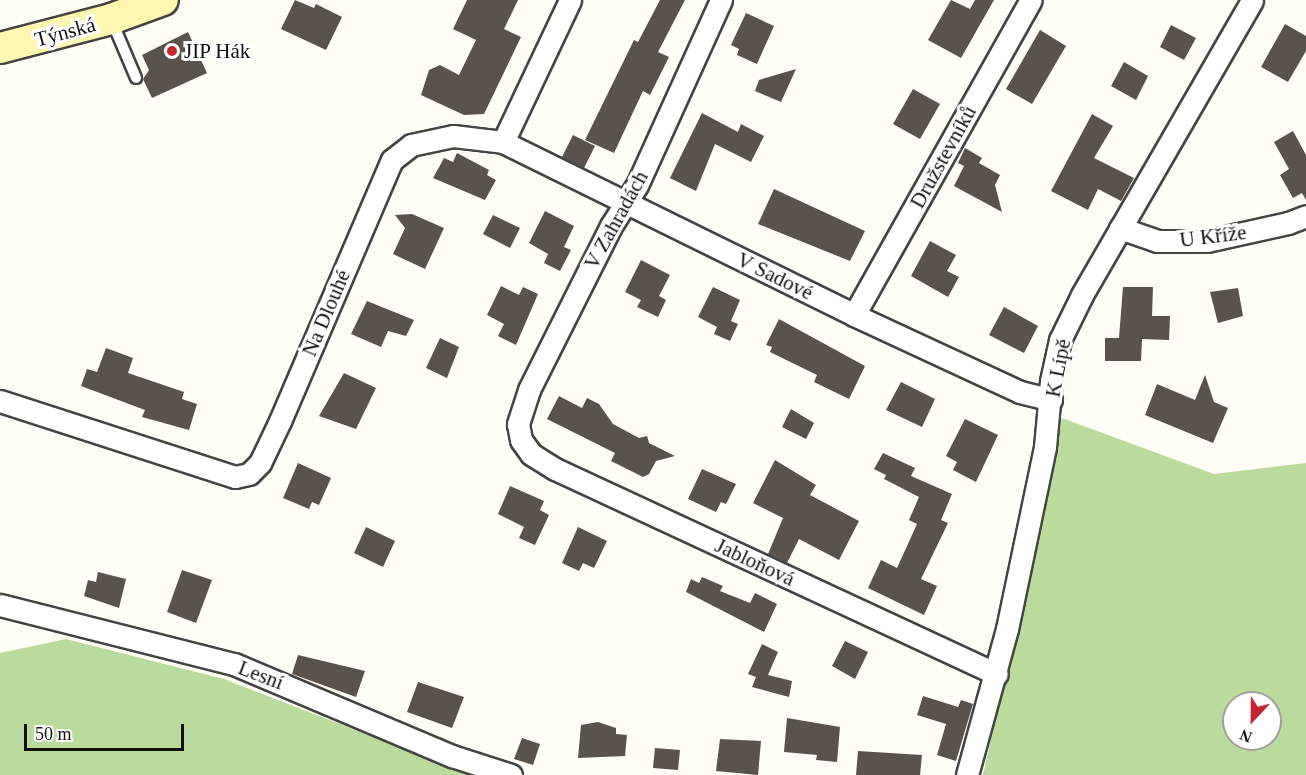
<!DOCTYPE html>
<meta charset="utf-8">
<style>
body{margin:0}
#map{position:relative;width:1306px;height:775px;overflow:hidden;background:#fffdf5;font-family:"Times New Roman",serif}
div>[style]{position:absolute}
.forest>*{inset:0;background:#b9dc9c}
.building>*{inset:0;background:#5a524d}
.roads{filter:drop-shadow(2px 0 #444) drop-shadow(-2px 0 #444) drop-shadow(0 2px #444) drop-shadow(0 -2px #444)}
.service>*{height:10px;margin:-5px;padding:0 5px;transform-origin:5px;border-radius:5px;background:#fff}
.minor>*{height:21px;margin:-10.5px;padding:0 10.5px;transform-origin:10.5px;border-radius:10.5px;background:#fff}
.secondary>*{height:30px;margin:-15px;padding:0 15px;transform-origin:15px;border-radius:15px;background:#fff6b0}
.dots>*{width:16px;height:16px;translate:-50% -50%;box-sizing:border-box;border:3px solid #fff;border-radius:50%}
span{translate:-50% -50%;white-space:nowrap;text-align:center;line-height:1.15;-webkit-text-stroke:6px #fff;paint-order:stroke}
.street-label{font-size:21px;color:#111}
.poi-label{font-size:21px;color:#111}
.left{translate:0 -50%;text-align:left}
.north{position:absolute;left:1222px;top:691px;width:60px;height:60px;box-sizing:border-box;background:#fff;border:2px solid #a0a0a0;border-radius:50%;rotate:202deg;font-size:16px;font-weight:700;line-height:24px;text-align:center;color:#111}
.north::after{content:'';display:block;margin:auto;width:21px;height:27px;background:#c4262e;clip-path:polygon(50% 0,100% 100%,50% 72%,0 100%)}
.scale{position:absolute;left:24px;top:724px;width:160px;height:27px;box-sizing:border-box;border:3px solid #111;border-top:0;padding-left:8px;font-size:18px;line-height:21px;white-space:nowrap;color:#111;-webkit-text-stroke:4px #fff;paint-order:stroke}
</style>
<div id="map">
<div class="forest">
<div style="clip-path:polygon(evenodd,1062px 418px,1214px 474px,1306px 463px,1306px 775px,983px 775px,1062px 418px,1234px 703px,1270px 703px,1270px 739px,1234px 739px,1234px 703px)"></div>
<div style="clip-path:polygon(66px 639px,224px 679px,471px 775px,0 775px,0 653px)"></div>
</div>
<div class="building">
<div style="clip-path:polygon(295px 0,314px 8px,316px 4px,342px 17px,326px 50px,281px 29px)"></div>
<div style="clip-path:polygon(467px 0,518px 0,504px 29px,521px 37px,484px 114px,464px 115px,421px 95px,429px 70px,440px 65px,459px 75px,476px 40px,453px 29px)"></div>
<div style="clip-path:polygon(660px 0,685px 0,658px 52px,669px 57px,650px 95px,643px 91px,614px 153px,585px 140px,634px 40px,638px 42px)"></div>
<div style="clip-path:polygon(951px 0,970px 9px,975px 0,994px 0,961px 58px,928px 40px)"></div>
<div style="clip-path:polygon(746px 13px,774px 26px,757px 64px,737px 55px,739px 49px,731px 45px)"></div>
<div style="clip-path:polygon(1285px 24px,1306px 36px,1306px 51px,1288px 82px,1261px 67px)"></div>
<div style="clip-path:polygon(1171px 25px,1196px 38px,1184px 60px,1160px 47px)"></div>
<div style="clip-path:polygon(1040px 30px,1066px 46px,1032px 104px,1006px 89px)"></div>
<div style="clip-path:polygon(188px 32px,207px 73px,152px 98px,143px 79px,149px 70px,142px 55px)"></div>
<div style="clip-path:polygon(1124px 62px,1148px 76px,1136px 100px,1111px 86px)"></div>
<div style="clip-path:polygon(796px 69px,781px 102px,755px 91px,759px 80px)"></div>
<div style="clip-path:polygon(913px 89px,940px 104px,920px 139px,893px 124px)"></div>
<div style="clip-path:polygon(702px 113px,738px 132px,741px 124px,764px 136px,751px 162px,715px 144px,696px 191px,670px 178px)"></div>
<div style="clip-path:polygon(1092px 114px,1113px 126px,1094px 158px,1134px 178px,1121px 201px,1098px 189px,1088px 210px,1051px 191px)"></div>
<div style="clip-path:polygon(1293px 131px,1306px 155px,1306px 200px,1302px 193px,1293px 198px,1280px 175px,1289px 169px,1274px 142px)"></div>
<div style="clip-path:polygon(573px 135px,595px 146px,584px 168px,562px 157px)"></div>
<div style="clip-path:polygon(965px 148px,982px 158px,979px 163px,1000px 175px,995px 185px,1002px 212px,954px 186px,964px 166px,958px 163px)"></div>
<div style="clip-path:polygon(457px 153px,489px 170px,487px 175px,496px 180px,485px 200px,433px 178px,444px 158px,453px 162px)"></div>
<div style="clip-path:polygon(774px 189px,865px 231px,850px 261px,758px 224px)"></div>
<div style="clip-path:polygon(545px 211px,574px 226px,564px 247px,571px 250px,560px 271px,544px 263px,548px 254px,529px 243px)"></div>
<div style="clip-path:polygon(412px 214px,444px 228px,425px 269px,393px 254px,405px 228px,395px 215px)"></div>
<div style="clip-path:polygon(493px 215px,520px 228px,510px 248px,483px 234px)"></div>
<div style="clip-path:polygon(930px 241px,956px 255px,947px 271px,959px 277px,948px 297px,911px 276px)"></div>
<div style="clip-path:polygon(641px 260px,670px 275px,659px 296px,666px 300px,658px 317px,637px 307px,641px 300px,625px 292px)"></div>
<div style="clip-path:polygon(501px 286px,519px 295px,523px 287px,538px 294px,516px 345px,498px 336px,504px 324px,487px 315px)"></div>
<div style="clip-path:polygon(713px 287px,740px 300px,731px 321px,738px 324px,730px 341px,714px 334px,717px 327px,698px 317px)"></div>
<div style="clip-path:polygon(1123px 287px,1153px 287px,1152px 316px,1170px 316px,1169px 340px,1142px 339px,1141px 361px,1105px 361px,1105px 338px,1119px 338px)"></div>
<div style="clip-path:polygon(1238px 288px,1243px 316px,1218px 323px,1210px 292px)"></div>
<div style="clip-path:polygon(367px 301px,414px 320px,406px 336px,388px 331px,381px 347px,351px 334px)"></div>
<div style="clip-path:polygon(1004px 307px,1038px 326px,1024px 353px,989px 335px)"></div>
<div style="clip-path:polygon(779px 319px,865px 366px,849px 399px,814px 382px,817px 375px,770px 352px,772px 347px,766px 345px)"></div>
<div style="clip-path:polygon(440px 338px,459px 347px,447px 378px,426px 368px)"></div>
<div style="clip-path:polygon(106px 348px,133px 358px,128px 373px,184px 392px,182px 399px,197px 404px,189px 430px,142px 417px,145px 410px,81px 386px,87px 369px,97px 372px)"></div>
<div style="clip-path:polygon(344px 373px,376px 388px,356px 429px,319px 416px)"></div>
<div style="clip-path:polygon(1205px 375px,1214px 402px,1228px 408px,1213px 443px,1145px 415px,1157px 384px,1195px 400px)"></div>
<div style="clip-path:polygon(901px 382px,935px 399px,922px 427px,886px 410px)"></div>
<div style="clip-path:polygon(559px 396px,582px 408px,587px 398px,599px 404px,613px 424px,639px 438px,647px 436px,649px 443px,675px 456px,656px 461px,649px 474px,643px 477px,611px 461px,615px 453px,547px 419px)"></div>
<div style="clip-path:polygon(791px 409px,814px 423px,806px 439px,782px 427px)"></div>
<div style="clip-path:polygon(965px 419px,998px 435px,976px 482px,953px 470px,957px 462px,946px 456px)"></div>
<div style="clip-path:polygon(883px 453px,915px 468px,911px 476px,952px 494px,941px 520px,948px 523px,921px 579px,937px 586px,924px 615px,868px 588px,881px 560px,897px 568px,917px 524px,909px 520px,919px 497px,884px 479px,886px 475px,874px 469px)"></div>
<div style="clip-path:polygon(775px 460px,816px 485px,810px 495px,859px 521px,839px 560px,799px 539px,787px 563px,768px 554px,783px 518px,753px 503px)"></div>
<div style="clip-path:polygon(298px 463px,331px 478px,319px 505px,312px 502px,309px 509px,283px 498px)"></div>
<div style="clip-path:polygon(702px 469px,736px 484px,726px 504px,721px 502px,716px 512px,688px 499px)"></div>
<div style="clip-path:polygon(510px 486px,544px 501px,540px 510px,549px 515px,535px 545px,519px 538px,524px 527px,498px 514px)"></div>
<div style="clip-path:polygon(366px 527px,395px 541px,383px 567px,354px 553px)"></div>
<div style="clip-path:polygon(578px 527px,607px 541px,594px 568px,583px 563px,579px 571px,562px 563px)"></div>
<div style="clip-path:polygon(182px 570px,212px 580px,196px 623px,167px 612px)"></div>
<div style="clip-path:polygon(98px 572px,126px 579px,119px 608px,84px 596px,88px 580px,96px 582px)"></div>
<div style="clip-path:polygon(702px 577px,723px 586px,720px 591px,750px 603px,755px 593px,777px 604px,764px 632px,686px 592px,691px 579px,699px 583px)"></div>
<div style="clip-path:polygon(845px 641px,868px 652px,855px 679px,832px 666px)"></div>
<div style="clip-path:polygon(762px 644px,778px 652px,768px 675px,792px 681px,789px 697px,752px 687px,756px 677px,748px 674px)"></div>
<div style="clip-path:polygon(298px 655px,365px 671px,356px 697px,292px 674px)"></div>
<div style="clip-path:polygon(418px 682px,464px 697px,452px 728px,407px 712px)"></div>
<div style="clip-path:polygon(923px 696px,958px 707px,961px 700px,973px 704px,956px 761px,937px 755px,946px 724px,917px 715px)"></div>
<div style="clip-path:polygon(787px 718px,840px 727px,837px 762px,816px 760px,817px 755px,784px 752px)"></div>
<div style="clip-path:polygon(598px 722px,616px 728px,616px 734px,627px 735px,625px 756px,578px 758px,581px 725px)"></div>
<div style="clip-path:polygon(522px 738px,540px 744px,533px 765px,514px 759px)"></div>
<div style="clip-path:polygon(720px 739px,761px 741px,758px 775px,716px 771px)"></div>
<div style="clip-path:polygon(655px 748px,680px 750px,678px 770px,653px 768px)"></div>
<div style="clip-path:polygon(858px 751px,922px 755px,920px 775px,856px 775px)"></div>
</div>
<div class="roads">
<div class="service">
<div style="left:111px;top:19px;width:64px;rotate:67deg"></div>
</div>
<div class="minor">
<div style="left:721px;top:0;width:203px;rotate:114.4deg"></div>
<div style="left:637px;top:185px;width:49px;rotate:122.4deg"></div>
<div style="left:611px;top:226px;width:183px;rotate:116.6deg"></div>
<div style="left:529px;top:390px;width:36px;rotate:108deg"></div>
<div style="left:518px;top:424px;width:16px;rotate:79deg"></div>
<div style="left:521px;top:440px;width:17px;rotate:54deg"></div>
<div style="left:531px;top:454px;width:28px;rotate:32deg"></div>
<div style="left:555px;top:469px;width:487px;rotate:24.9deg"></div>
<div style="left:503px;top:142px;width:391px;rotate:26.2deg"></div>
<div style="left:854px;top:315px;width:183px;rotate:24.9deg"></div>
<div style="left:1020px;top:392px;width:32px;rotate:14deg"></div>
<div style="left:1120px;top:228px;width:39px;rotate:19deg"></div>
<div style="left:1157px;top:241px;width:50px"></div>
<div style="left:1207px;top:241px;width:83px;rotate:-12.5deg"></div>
<div style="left:1288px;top:223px;width:19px;rotate:-21deg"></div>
<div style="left:854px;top:315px;width:361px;rotate:-60.7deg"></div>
<div style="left:0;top:401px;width:247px;rotate:17.9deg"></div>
<div style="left:235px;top:477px;width:14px;rotate:-12deg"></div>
<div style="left:249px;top:474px;width:16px;rotate:-45deg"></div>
<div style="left:260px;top:463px;width:47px;rotate:-64.5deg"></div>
<div style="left:280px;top:421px;width:284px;rotate:-66.8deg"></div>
<div style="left:392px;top:160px;width:24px;rotate:-38deg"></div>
<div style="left:411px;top:145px;width:43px;rotate:-12.1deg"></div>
<div style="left:453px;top:136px;width:50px;rotate:6.8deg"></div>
<div style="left:503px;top:142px;width:157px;rotate:-64.7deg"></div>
<div style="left:0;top:605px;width:241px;rotate:14.2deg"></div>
<div style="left:234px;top:664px;width:237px;rotate:22.9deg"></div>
<div style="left:452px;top:756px;width:62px;rotate:17.9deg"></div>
<div style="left:967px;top:775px;width:151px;rotate:-74.7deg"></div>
<div style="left:1007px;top:629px;width:186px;rotate:-78.2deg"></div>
<div style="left:1045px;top:447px;width:66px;rotate:-84.8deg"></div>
<div style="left:1051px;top:381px;width:42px;rotate:-77.6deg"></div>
<div style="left:1060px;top:340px;width:50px;rotate:-63.9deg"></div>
<div style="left:1082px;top:295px;width:340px;rotate:-60deg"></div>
</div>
<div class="secondary">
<div style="left:0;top:48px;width:115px;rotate:-14.6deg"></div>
<div style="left:111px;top:19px;width:55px;rotate:-20.1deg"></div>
</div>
</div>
<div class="dots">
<div style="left:172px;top:51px;background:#c4262e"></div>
</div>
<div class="street-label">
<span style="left:65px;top:32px;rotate:-15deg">Týnská</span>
<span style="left:943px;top:157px;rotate:-61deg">Družstevníků</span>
<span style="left:616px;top:220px;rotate:-61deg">V Zahradách</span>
<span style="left:1213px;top:236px;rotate:-7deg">U Kříže</span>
<span style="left:775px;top:276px;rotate:26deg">V Sadové</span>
<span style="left:326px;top:313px;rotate:-67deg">Na Dlouhé</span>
<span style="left:1058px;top:368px;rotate:-79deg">K Lípě</span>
<span style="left:755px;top:562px;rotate:25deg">Jabloňová</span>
<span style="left:261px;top:675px;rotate:21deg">Lesní</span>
</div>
<div class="poi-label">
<span class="left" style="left:184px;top:51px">JIP Hák</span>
</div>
<div class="north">N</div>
<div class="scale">50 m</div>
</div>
